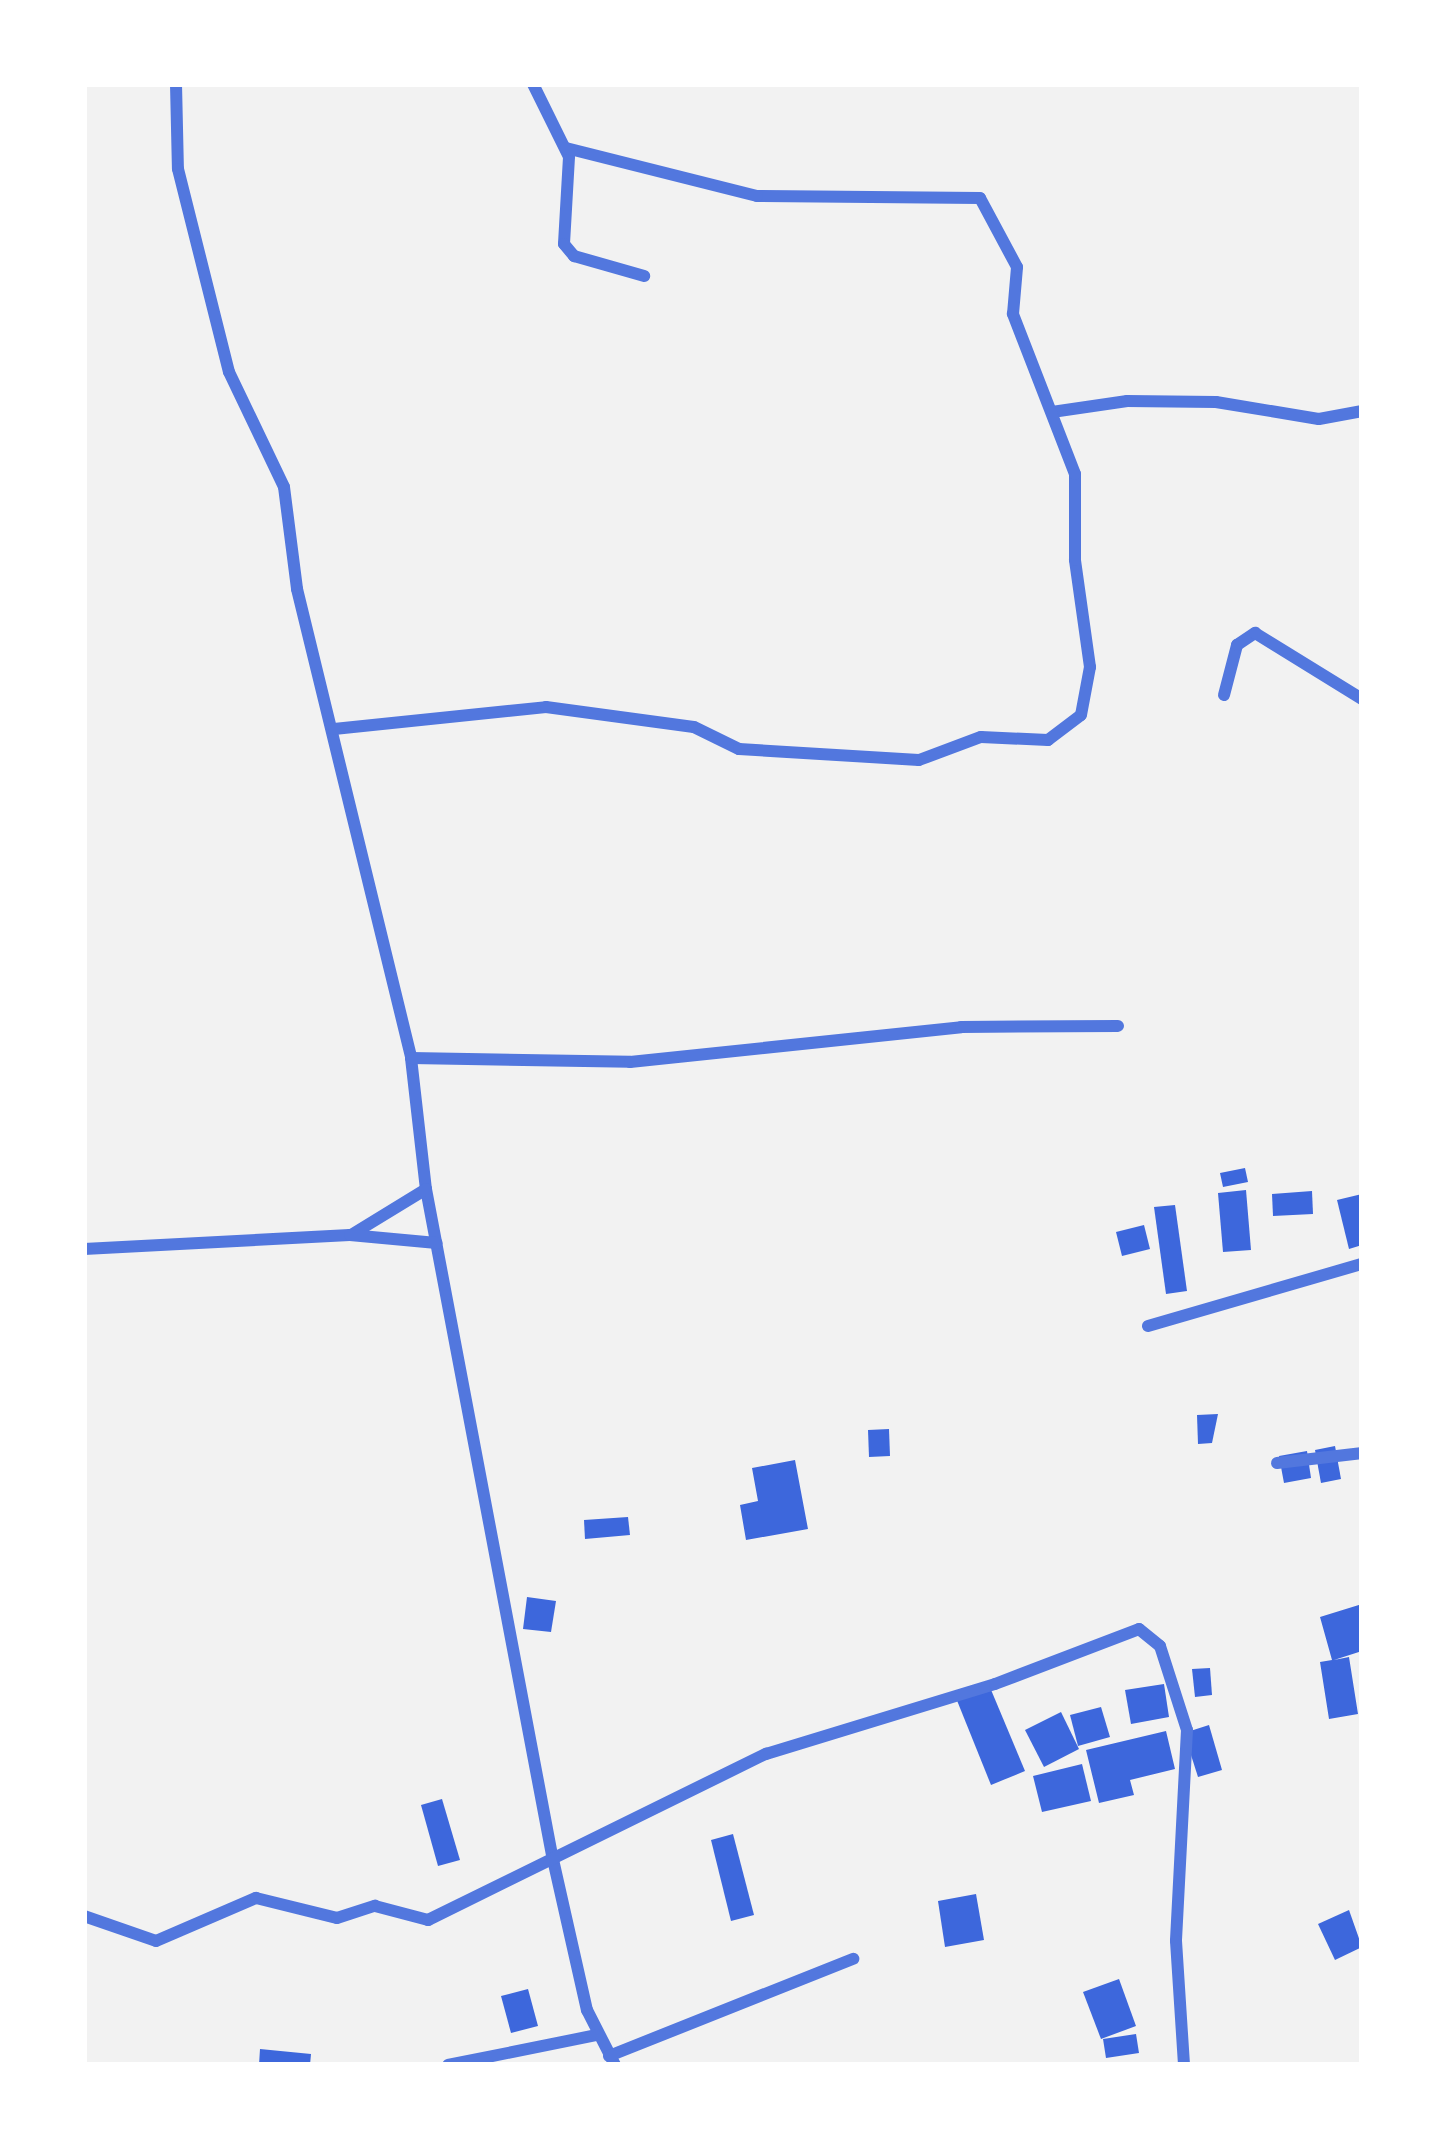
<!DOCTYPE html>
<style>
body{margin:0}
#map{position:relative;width:1446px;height:2149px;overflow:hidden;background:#f2f2f2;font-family:Ubuntu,sans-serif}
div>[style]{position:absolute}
.building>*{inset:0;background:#3d67dc}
.minor>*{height:12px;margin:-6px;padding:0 6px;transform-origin:6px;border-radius:6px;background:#5277de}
span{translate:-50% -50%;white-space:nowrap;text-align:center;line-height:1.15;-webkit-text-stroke:10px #fff;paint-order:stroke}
.frame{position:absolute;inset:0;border:87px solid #fff;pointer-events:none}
</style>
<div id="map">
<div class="building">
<div style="clip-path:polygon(1245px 1168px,1248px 1182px,1223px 1187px,1220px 1173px)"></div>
<div style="clip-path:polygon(1246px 1190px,1251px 1250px,1223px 1252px,1218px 1193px)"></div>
<div style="clip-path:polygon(1312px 1191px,1313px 1214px,1273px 1216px,1272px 1194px)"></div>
<div style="clip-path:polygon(1362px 1194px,1362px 1245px,1349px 1249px,1337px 1200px)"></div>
<div style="clip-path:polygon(1175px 1205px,1187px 1291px,1166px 1294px,1154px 1207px)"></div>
<div style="clip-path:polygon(1144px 1225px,1150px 1249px,1122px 1256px,1116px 1232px)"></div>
<div style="clip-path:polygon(1218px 1414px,1212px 1443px,1198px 1444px,1197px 1415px)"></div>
<div style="clip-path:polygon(889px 1429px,890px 1456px,869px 1457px,868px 1430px)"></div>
<div style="clip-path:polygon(1335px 1446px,1341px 1479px,1321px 1483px,1315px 1450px)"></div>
<div style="clip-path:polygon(1307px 1451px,1311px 1478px,1284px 1483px,1279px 1456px)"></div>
<div style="clip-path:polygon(795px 1460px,808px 1529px,746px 1540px,740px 1505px,758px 1501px,752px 1468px)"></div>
<div style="clip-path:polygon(628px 1517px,630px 1535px,585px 1539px,584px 1520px)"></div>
<div style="clip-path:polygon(527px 1597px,556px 1601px,551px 1632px,523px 1629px)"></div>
<div style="clip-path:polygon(1362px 1604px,1362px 1651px,1334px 1660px,1349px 1657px,1358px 1714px,1329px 1719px,1320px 1662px,1332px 1660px,1320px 1617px)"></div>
<div style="clip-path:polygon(1210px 1668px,1212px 1695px,1195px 1697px,1192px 1669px)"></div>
<div style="clip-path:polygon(1164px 1684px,1169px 1717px,1131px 1724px,1125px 1690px)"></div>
<div style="clip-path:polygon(989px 1685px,1025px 1771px,991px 1785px,956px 1698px)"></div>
<div style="clip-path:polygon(1101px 1707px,1110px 1737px,1078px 1746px,1070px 1715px)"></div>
<div style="clip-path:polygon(1061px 1712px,1079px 1749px,1044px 1767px,1025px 1730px)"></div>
<div style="clip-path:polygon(1209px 1725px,1222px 1770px,1198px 1777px,1184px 1733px)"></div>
<div style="clip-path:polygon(1166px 1731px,1175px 1769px,1130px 1780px,1134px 1795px,1099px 1803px,1086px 1750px)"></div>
<div style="clip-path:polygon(1082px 1764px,1091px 1801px,1042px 1812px,1033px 1776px)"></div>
<div style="clip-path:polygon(442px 1799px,460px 1860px,438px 1866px,421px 1805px)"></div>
<div style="clip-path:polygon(733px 1834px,754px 1915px,731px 1921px,711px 1840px)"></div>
<div style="clip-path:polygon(976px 1894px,984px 1940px,945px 1947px,938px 1901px)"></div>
<div style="clip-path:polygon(1349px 1910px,1362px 1947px,1335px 1960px,1318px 1924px)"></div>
<div style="clip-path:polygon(1119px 1979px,1136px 2026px,1101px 2039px,1083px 1992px)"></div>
<div style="clip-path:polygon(528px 1989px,538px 2026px,511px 2033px,501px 1996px)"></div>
<div style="clip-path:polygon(1136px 2034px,1139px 2053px,1106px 2058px,1103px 2039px)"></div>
<div style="clip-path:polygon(260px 2049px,311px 2054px,310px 2065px,259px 2065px)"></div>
</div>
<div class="minor">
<div style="left:176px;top:84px;width:85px;rotate:88.7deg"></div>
<div style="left:178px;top:169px;width:209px;rotate:75.9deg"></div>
<div style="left:229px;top:372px;width:127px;rotate:64.4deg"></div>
<div style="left:284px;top:487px;width:103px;rotate:82.7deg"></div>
<div style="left:297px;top:589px;width:483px;rotate:76.3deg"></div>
<div style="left:411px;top:1058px;width:132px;rotate:83.5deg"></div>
<div style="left:426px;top:1189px;width:678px;rotate:79.29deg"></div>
<div style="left:552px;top:1855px;width:159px;rotate:77.3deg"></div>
<div style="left:587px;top:2010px;width:62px;rotate:63deg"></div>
<div style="left:533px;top:84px;width:81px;rotate:63.7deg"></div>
<div style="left:569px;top:157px;width:87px;rotate:93.3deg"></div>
<div style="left:564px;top:244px;width:16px;rotate:50deg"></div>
<div style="left:574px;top:256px;width:73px;rotate:15.9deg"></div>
<div style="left:1052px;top:412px;width:76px;rotate:-8.3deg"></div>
<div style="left:1127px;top:401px;width:89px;rotate:0.6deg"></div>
<div style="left:1216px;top:402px;width:104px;rotate:9.4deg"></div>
<div style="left:1319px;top:419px;width:44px;rotate:-10.5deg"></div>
<div style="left:1224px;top:695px;width:52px;rotate:-75.4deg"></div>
<div style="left:1237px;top:645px;width:22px;rotate:-34deg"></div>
<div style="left:1255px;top:633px;width:126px;rotate:31.7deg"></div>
<div style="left:334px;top:729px;width:213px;rotate:-5.9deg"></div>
<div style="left:546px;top:707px;width:149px;rotate:7.7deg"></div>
<div style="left:694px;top:727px;width:50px;rotate:26.1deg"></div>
<div style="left:739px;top:749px;width:180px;rotate:3.5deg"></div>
<div style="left:919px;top:760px;width:66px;rotate:-20.4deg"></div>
<div style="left:981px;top:737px;width:67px;rotate:2.6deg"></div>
<div style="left:1048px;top:740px;width:41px;rotate:-37.1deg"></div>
<div style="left:1081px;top:715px;width:49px;rotate:-79.4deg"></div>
<div style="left:1090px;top:667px;width:108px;rotate:-98deg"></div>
<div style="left:1075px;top:560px;width:86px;rotate:-90deg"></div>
<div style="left:1075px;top:474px;width:172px;rotate:-111.2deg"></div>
<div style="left:1013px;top:314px;width:47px;rotate:-85.1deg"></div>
<div style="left:1017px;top:267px;width:78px;rotate:-118.2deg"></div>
<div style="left:980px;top:198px;width:223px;rotate:-179.5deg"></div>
<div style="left:757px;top:196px;width:197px;rotate:-165.9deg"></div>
<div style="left:411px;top:1058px;width:219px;rotate:1deg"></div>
<div style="left:630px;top:1062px;width:333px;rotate:-6deg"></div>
<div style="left:961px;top:1027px;width:157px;rotate:-0.4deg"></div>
<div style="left:351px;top:1235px;width:88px;rotate:-31.5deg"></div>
<div style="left:84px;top:1249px;width:266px;rotate:-3deg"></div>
<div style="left:350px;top:1235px;width:87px;rotate:5.3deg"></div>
<div style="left:1148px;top:1326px;width:223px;rotate:-16.2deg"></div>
<div style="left:1277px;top:1463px;width:86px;rotate:-6.7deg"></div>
<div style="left:84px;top:1916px;width:76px;rotate:19.1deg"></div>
<div style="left:156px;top:1941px;width:109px;rotate:-23.3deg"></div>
<div style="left:256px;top:1898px;width:83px;rotate:13.9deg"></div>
<div style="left:337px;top:1918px;width:40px;rotate:-18deg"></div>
<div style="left:375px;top:1906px;width:55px;rotate:14.8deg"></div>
<div style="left:428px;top:1920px;width:377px;rotate:-26.2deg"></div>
<div style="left:766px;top:1754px;width:239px;rotate:-17deg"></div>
<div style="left:995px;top:1684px;width:154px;rotate:-20.9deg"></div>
<div style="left:1139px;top:1629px;width:27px;rotate:39deg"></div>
<div style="left:1160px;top:1646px;width:88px;rotate:72.2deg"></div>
<div style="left:1187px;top:1730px;width:211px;rotate:93deg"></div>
<div style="left:1176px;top:1941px;width:124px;rotate:86.3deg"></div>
<div style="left:609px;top:2056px;width:263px;rotate:-21.7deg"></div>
<div style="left:448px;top:2065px;width:152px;rotate:-11.4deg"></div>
</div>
<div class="frame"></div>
</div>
